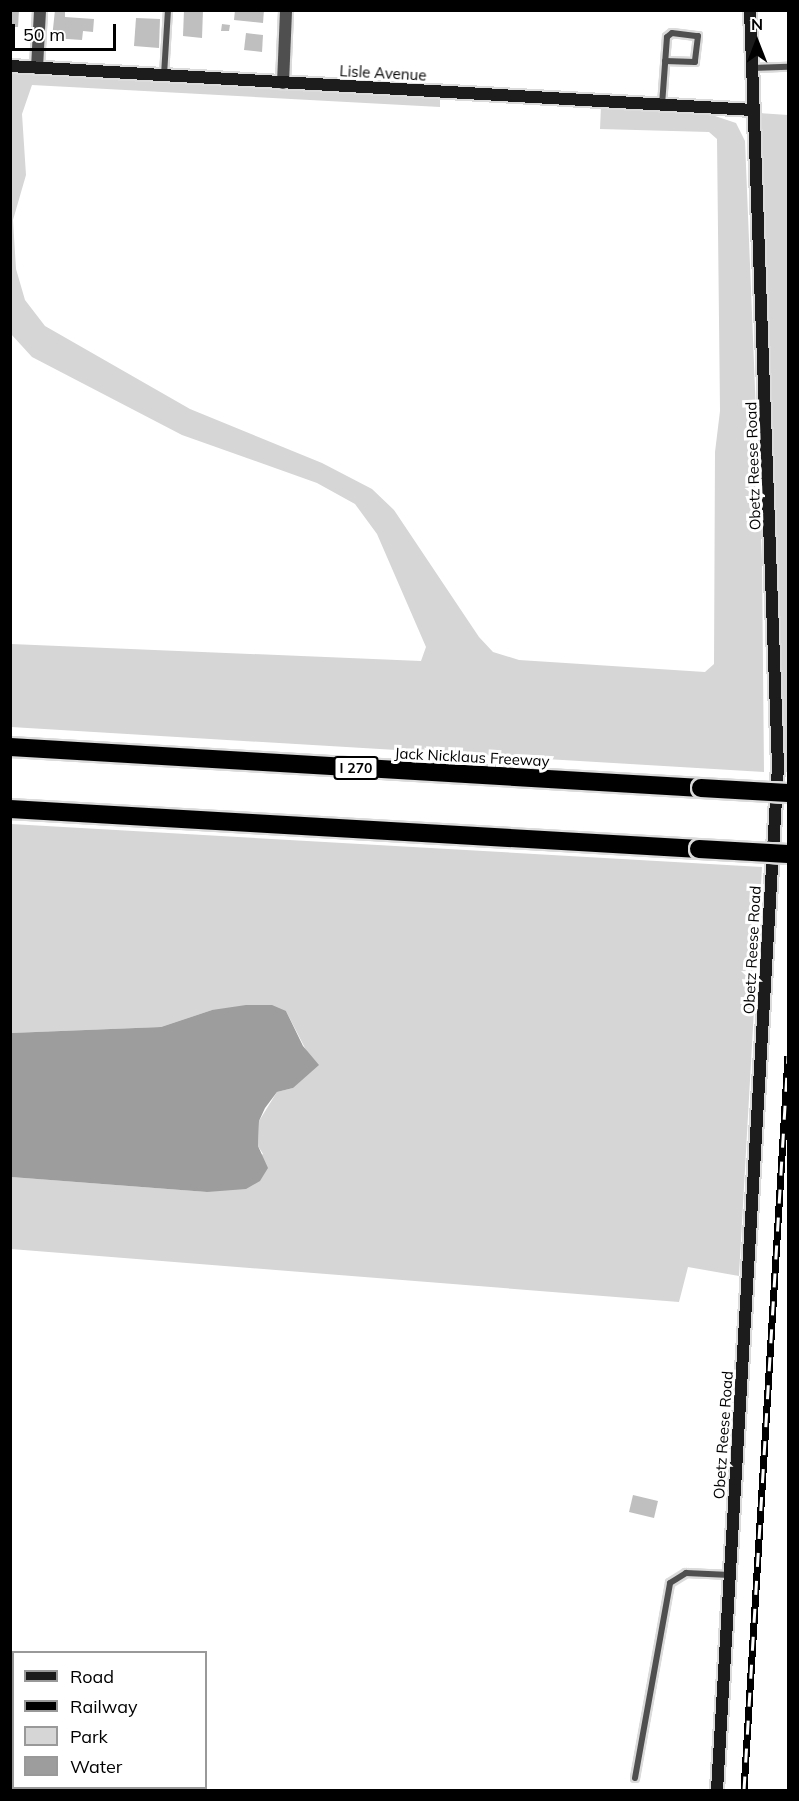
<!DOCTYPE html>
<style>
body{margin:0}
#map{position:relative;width:799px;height:1801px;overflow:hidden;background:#fff;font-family:Mulish,sans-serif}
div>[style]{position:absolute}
.green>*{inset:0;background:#d6d6d6}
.water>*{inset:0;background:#9d9d9d}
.building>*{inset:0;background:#bfbfbf}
.roads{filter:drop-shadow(2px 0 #dbdbdb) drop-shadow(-2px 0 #dbdbdb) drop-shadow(0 2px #dbdbdb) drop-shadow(0 -2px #dbdbdb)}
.lane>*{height:6px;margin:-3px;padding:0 3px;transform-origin:3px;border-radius:3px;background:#4f4f4f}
.street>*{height:12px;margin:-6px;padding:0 6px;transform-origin:6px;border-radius:6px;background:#4f4f4f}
.secondary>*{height:12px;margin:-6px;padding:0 6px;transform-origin:6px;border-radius:6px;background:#1c1c1c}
.highway>*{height:18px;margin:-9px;padding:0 9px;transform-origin:9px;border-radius:9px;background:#000}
.rail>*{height:7px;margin-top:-3.5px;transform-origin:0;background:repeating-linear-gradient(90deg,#fff 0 14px,#000 0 28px);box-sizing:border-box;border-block:2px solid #000}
.bridges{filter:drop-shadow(2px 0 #dbdbdb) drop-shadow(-2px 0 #dbdbdb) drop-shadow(0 2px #dbdbdb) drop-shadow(0 -2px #dbdbdb)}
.highway-bridge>*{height:18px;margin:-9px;padding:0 9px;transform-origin:9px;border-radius:9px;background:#000}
span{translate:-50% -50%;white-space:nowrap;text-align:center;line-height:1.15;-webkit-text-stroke:6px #fff;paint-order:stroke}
.shield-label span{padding:2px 4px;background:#fff;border:2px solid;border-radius:4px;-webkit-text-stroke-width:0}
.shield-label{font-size:14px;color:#000;font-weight:700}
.street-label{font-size:15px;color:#000}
.frame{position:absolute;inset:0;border:12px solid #000;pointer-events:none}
.legend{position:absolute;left:12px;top:1651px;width:195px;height:138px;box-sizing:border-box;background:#fff;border:2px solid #999;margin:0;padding:8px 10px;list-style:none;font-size:18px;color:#000}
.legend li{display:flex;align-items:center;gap:12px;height:30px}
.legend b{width:30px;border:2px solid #999}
.north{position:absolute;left:727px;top:12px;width:60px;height:60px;-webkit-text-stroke:4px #fff;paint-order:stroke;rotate:0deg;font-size:16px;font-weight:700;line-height:24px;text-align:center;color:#000}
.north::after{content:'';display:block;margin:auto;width:21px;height:27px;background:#000;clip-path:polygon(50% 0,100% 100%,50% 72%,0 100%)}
.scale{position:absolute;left:12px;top:24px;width:104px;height:27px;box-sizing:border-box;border:3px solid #000;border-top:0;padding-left:8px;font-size:18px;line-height:21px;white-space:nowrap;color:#000;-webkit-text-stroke:4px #fff;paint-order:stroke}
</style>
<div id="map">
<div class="green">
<div style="clip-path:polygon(10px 71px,440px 97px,440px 107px,32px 85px,22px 114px,26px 175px,13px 220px,16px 269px,25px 300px,45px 326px,190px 409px,322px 463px,372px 489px,394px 510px,479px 637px,493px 652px,519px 660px,705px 672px,714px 664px,715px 452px,720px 411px,717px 139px,709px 132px,600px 129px,601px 106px,703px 112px,736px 123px,745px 141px,762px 561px,764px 772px,11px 727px,11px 644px,421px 661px,426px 647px,377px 534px,355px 504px,317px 483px,182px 435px,32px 357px,11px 334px)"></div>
<div style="clip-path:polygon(760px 113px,788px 115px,788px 772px,786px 772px)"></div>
<div style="clip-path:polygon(11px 824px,762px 867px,739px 1276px,688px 1267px,679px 1302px,11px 1249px,11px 1177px,207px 1192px,263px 1154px,258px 1146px,259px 1121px,277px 1092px,293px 1088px,307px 1052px,286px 1011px,212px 1010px,161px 1027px,11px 1033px)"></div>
</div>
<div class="water">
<div style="clip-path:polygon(246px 1005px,272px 1005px,286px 1011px,303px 1046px,319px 1065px,293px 1088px,277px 1092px,265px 1108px,259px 1121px,258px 1146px,268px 1168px,260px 1181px,246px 1189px,207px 1192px,11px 1177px,11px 1033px,161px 1027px,212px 1010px)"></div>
</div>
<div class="building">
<div style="clip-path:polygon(10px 10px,19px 10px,18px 27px,10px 27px)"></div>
<div style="clip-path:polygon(55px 10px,65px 10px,65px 17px,94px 19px,93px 32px,83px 31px,82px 40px,52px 38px)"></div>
<div style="clip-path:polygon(184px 10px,203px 10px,202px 38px,183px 36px)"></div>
<div style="clip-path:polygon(235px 10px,264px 10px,263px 23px,234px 20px)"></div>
<div style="clip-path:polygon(136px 18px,160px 19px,159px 48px,134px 46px)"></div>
<div style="clip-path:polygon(222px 24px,230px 25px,229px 31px,221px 31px)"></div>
<div style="clip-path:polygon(246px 33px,263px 35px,262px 52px,244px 50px)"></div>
<div style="clip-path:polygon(633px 1495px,658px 1501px,654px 1518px,629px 1512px)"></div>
<div style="clip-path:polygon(159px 1788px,179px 1788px,179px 1790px,159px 1790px)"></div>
</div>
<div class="roads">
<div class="lane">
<div style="left:752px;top:68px;width:36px;rotate:-2deg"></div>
<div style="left:164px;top:75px;width:65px;rotate:-86.5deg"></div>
<div style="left:662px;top:105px;width:68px;rotate:-85.8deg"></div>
<div style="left:667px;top:37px;width:6px;rotate:-39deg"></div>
<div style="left:672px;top:33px;width:26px;rotate:7deg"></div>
<div style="left:698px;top:36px;width:26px;rotate:97deg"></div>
<div style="left:695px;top:62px;width:30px;rotate:-178deg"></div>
<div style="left:635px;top:1778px;width:198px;rotate:-79.8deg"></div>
<div style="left:670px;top:1583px;width:19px;rotate:-32deg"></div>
<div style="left:686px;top:1573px;width:44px;rotate:2.6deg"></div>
</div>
<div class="street">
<div style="left:37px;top:68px;width:58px;rotate:-87deg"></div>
<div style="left:283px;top:83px;width:73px;rotate:-87.6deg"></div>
</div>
<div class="secondary">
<div style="left:10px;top:66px;width:744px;rotate:3.39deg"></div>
<div style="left:717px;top:1790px;width:1026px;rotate:-86.59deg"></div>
<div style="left:778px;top:766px;width:757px;rotate:-92.12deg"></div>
</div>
<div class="highway">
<div style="left:10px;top:747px;width:692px;rotate:3.4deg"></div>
<div style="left:10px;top:809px;width:690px;rotate:3.32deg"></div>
</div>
</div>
<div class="rail">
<div style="left:744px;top:1790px;width:736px;rotate:-86.57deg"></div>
</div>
<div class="bridges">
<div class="highway-bridge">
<div style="left:701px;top:788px;width:87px;rotate:3.3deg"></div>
<div style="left:699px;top:849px;width:89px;rotate:3.2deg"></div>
</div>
</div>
<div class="shield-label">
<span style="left:356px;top:768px">I 270</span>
</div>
<div class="street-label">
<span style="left:383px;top:73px;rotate:3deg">Lisle Avenue</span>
<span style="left:753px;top:466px;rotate:-92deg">Obetz Reese Road</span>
<span style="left:472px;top:757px;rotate:3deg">Jack Nicklaus Freeway</span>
<span style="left:752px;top:950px;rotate:-87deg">Obetz Reese Road</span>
<span style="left:723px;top:1435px;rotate:-86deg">Obetz Reese Road</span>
</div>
<div class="frame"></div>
<ul class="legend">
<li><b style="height:8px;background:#1c1c1c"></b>Road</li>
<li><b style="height:8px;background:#000"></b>Railway</li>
<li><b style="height:16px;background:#d6d6d6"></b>Park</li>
<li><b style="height:16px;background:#9d9d9d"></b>Water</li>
</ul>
<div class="north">N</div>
<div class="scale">50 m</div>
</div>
